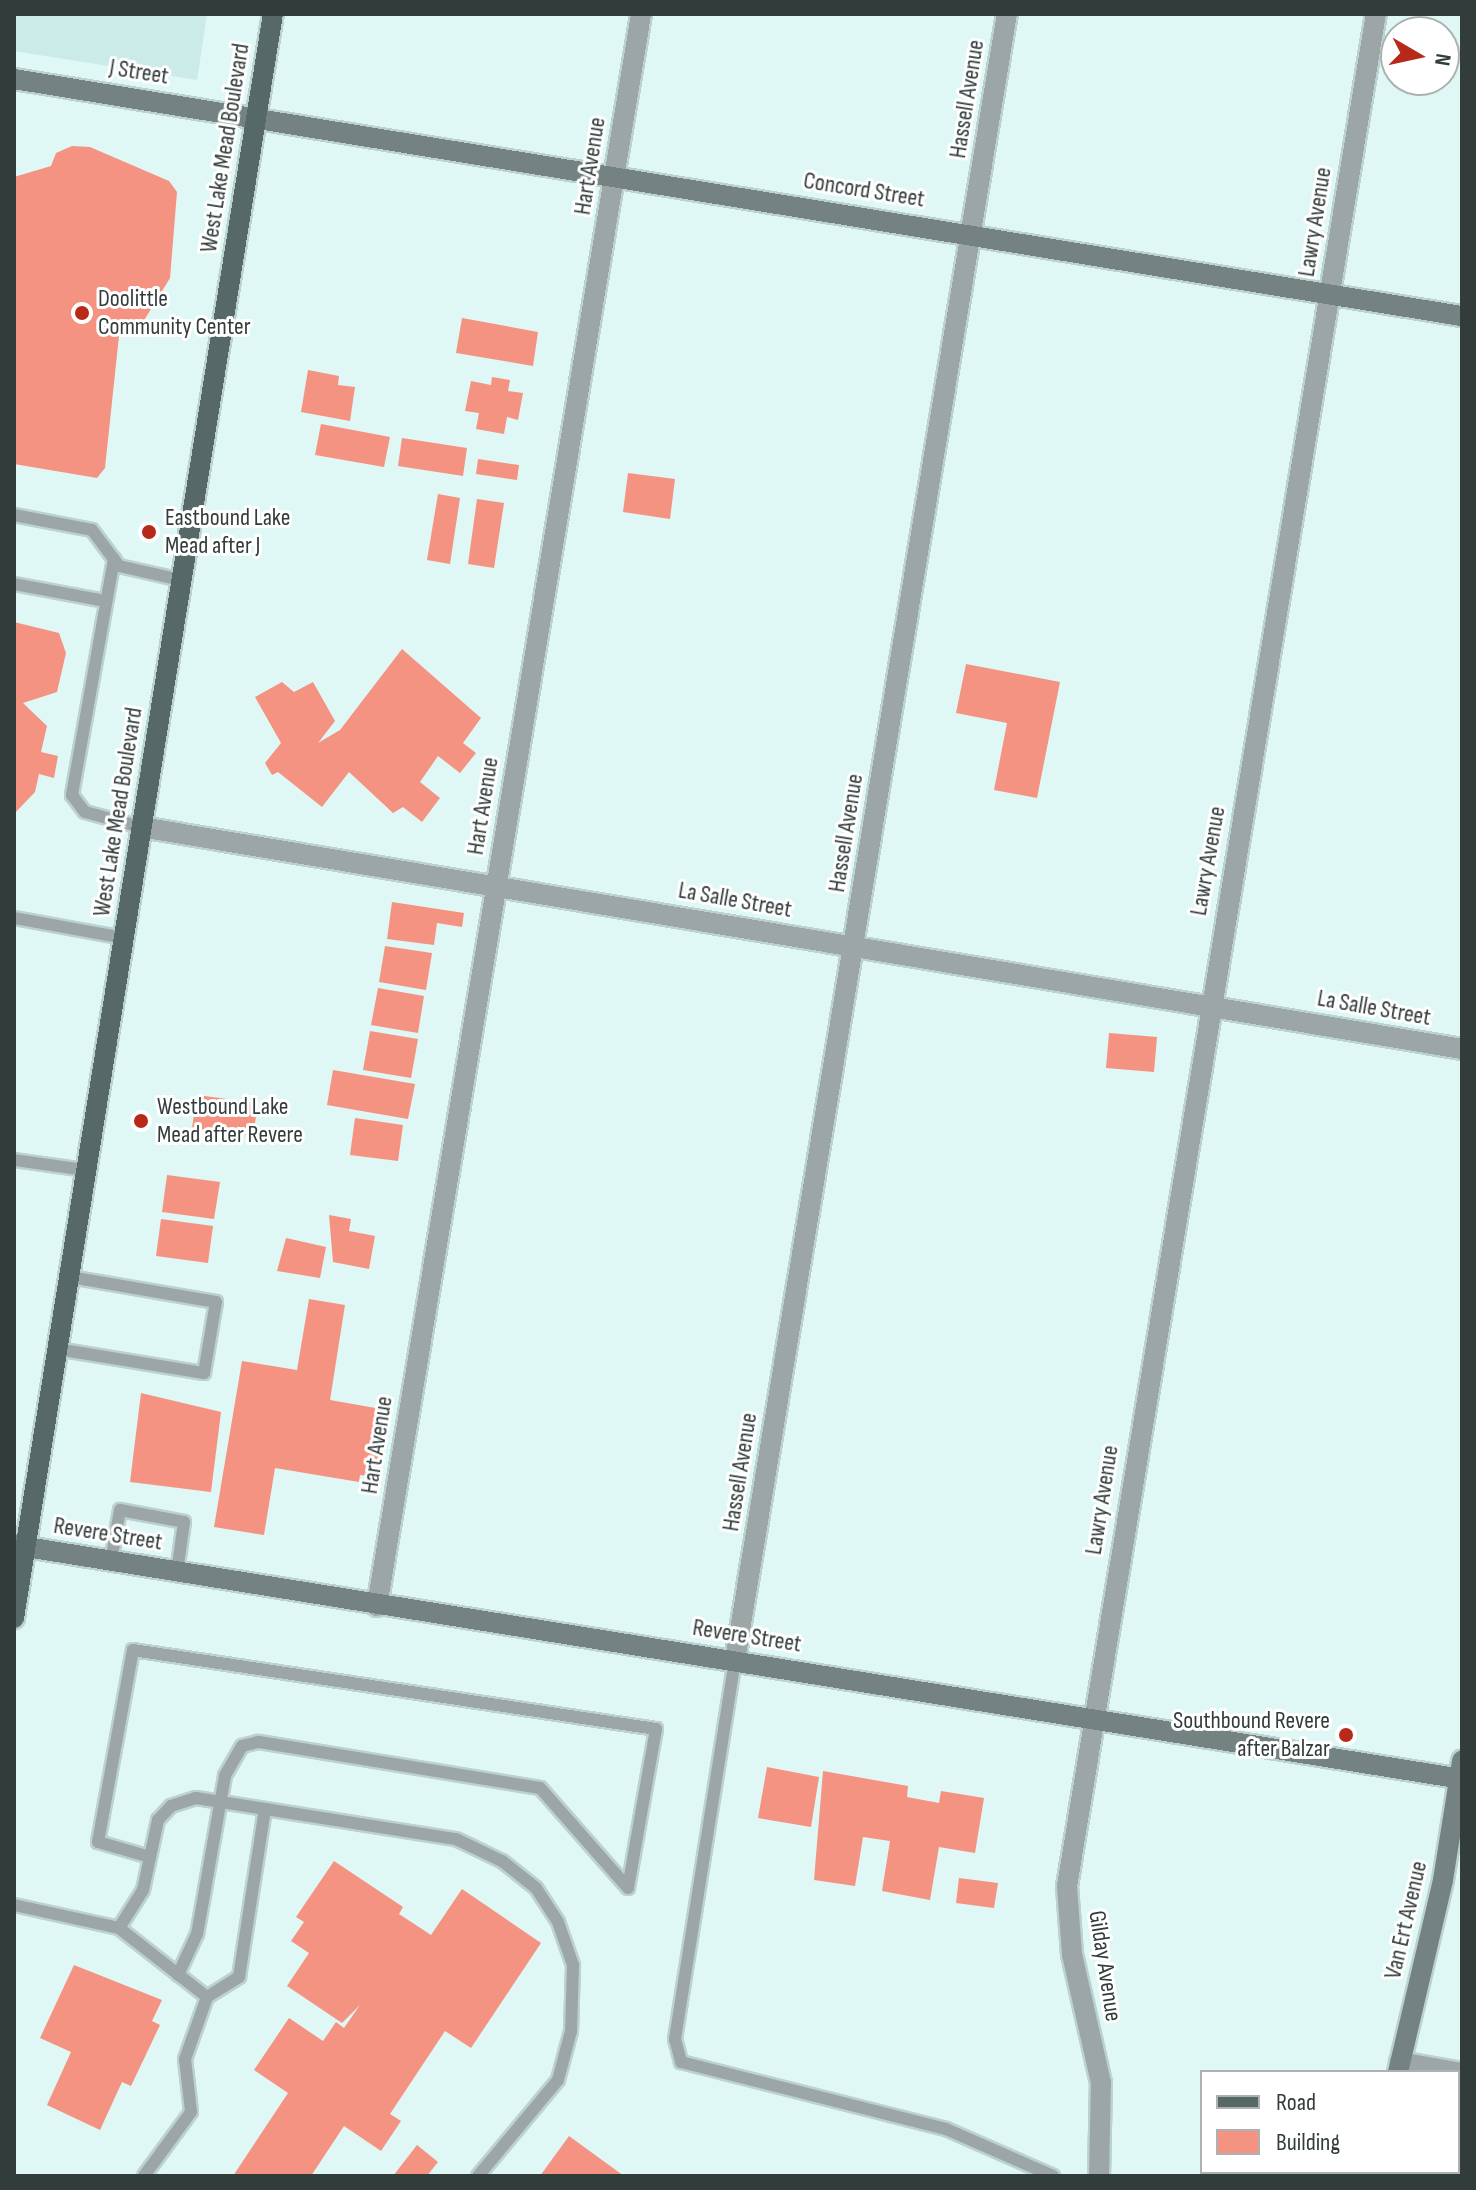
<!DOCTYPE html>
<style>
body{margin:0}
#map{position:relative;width:1476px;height:2190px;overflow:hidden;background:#dff7f5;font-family:"Sofia Sans Condensed",sans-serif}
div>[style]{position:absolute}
.built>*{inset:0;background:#cbebe8}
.building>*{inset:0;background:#f59382}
.roads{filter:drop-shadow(2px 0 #bcd2d0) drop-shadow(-2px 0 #bcd2d0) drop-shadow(0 2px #bcd2d0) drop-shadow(0 -2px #bcd2d0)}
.lane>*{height:12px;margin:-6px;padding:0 6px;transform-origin:6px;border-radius:6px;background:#9da6a6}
.street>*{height:20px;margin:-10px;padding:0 10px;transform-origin:10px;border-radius:10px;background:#9da6a6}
.secondary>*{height:20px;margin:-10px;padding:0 10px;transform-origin:10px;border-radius:10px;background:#748281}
.primary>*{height:20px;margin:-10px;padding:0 10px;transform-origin:10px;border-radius:10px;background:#576967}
.dots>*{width:22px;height:22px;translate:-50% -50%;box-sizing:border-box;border:4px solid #fff;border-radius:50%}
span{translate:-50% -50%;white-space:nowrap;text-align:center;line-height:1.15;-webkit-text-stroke:6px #fff;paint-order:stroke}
.street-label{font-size:24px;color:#323c3b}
.poi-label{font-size:24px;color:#323c3b}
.left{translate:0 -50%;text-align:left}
.right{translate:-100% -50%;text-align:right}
.frame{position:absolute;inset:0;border:16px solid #323c3b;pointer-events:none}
.legend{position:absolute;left:1200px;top:2070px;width:260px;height:104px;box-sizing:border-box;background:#fff;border:2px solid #adb1b1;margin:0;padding:10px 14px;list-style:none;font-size:24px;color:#323c3b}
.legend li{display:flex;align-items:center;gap:16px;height:40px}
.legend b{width:40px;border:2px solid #adb1b1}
.north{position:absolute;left:1380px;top:16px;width:80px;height:80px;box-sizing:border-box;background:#fff;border:2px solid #adb1b1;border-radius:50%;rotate:99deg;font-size:22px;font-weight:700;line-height:32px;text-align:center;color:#323c3b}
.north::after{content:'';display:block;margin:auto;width:28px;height:36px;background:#b72a19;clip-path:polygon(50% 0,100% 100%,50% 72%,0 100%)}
</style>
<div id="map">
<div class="built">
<div style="clip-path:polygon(14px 14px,207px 14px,197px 80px,14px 51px)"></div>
</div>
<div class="building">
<div style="clip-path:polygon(72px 146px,90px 147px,169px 181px,177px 192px,170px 278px,143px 322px,119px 336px,105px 468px,97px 478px,14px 464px,14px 177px,51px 166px,56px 153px)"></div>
<div style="clip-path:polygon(462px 318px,538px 332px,533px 366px,456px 353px)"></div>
<div style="clip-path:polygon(308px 370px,339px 376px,338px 385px,355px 387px,350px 421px,301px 412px)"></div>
<div style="clip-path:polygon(492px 377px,510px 380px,508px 391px,523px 393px,518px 420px,507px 417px,504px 434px,476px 429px,479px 413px,465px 411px,471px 381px,491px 385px)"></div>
<div style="clip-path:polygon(321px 424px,390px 437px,384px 467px,315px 455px)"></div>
<div style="clip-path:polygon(402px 438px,467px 448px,463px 476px,398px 466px)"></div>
<div style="clip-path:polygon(478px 459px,519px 465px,517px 480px,476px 474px)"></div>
<div style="clip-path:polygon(628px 473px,675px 479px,670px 519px,623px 512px)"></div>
<div style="clip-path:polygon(438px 494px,460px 498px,450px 564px,427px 560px)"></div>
<div style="clip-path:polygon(477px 499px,504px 503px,494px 568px,468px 564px)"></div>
<div style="clip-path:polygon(14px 622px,59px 633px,66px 653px,57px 692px,23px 703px,47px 726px,41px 752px,58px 756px,54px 778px,39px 774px,35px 792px,14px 814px)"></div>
<div style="clip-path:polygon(402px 649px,481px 718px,463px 743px,476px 753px,460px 773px,438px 756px,420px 782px,440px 798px,422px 822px,403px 807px,393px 813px,349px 772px,322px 807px,278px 772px,272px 775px,265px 763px,281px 743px,255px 697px,282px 682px,294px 692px,313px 682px,335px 721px,318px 743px,340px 730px)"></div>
<div style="clip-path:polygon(966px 664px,1060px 682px,1037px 798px,994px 790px,1007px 723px,956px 713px)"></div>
<div style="clip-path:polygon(392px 902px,464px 913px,462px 927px,437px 923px,434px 945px,387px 939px)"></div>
<div style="clip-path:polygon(385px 946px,432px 953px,426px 990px,379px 982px)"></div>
<div style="clip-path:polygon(378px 988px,424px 996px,418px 1033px,371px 1025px)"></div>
<div style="clip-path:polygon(370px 1031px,418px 1039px,411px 1078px,363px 1070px)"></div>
<div style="clip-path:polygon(1109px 1033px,1157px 1037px,1154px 1072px,1106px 1068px)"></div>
<div style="clip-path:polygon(333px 1070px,415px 1084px,408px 1119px,327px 1105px)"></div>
<div style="clip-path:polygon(197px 1095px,258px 1103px,253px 1136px,192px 1128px)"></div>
<div style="clip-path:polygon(355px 1118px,403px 1125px,398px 1161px,350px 1155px)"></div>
<div style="clip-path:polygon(167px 1175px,220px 1182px,214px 1219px,162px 1212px)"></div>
<div style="clip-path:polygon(329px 1215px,351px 1219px,349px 1231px,375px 1236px,369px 1269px,333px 1262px)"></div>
<div style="clip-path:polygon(161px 1219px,213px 1226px,208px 1263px,156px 1256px)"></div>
<div style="clip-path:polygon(286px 1238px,326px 1247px,320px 1278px,277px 1271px)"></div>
<div style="clip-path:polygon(309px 1299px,345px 1305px,330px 1400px,387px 1410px,376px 1477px,360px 1475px,359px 1482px,275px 1468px,264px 1535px,214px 1527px,242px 1361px,297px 1370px)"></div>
<div style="clip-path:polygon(141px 1393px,221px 1412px,211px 1492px,130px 1482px)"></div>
<div style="clip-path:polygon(767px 1767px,819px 1777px,811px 1827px,758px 1818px)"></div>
<div style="clip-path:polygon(823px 1771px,908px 1786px,907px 1797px,939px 1803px,941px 1791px,984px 1798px,975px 1853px,939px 1847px,930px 1900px,882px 1891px,890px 1841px,863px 1837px,855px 1886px,814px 1880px)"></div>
<div style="clip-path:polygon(334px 1861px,403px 1907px,399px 1914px,431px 1935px,462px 1889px,541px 1943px,471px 2048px,445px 2031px,390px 2114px,401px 2121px,381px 2151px,344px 2126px,311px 2176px,233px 2176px,288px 2093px,254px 2070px,289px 2018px,323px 2041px,336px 2022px,344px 2028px,360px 2005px,342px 2023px,287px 1986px,309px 1953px,291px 1941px,304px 1922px,296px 1917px)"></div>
<div style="clip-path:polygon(959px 1878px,998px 1883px,994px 1908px,956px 1903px)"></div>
<div style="clip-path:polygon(74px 1965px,162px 2000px,152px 2021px,160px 2025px,131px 2086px,122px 2082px,100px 2130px,47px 2105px,71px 2052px,40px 2038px)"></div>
<div style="clip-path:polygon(569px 2136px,624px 2176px,540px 2176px)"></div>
<div style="clip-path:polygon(417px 2145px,438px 2162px,427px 2176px,393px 2176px)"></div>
</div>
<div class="roads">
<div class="lane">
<div style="left:14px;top:515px;width:79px;rotate:10.9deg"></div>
<div style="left:92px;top:530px;width:45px;rotate:53.1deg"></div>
<div style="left:119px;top:566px;width:64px;rotate:12.7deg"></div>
<div style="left:114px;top:559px;width:240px;rotate:100.1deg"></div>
<div style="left:72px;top:795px;width:21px;rotate:53deg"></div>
<div style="left:85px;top:812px;width:58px;rotate:15deg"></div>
<div style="left:14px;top:584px;width:93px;rotate:10.6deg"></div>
<div style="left:14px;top:918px;width:112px;rotate:10.3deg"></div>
<div style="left:14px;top:1160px;width:72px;rotate:8deg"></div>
<div style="left:57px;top:1349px;width:149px;rotate:9.3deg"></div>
<div style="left:204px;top:1373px;width:72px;rotate:-80.4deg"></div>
<div style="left:216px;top:1302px;width:149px;rotate:-170.3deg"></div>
<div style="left:111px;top:1561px;width:52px;rotate:-80deg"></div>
<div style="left:120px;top:1510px;width:65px;rotate:10.6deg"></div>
<div style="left:184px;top:1522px;width:50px;rotate:98deg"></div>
<div style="left:735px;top:1660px;width:384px;rotate:99deg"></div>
<div style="left:675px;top:2039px;width:24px;rotate:75deg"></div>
<div style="left:681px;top:2062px;width:273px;rotate:14.2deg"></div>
<div style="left:946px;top:2129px;width:117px;rotate:23.7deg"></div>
<div style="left:150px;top:1857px;width:54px;rotate:-163.9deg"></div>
<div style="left:98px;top:1842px;width:195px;rotate:-79.7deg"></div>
<div style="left:133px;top:1650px;width:529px;rotate:8.59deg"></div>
<div style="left:656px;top:1729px;width:161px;rotate:100deg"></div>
<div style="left:628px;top:1888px;width:133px;rotate:-131.3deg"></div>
<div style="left:540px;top:1788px;width:286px;rotate:-170.7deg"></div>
<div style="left:258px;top:1742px;width:16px;rotate:166deg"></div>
<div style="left:242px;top:1746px;width:34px;rotate:120deg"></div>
<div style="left:225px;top:1776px;width:160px;rotate:100deg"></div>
<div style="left:197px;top:1934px;width:45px;rotate:114.9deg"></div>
<div style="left:14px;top:1905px;width:107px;rotate:12.4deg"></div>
<div style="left:119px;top:1928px;width:45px;rotate:-57.7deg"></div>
<div style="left:143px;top:1890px;width:72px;rotate:-77.9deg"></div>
<div style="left:158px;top:1820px;width:19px;rotate:-47deg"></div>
<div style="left:171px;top:1806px;width:26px;rotate:-18deg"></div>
<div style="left:196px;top:1798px;width:263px;rotate:9deg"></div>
<div style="left:456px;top:1839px;width:51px;rotate:25.6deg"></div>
<div style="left:502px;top:1861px;width:43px;rotate:38.5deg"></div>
<div style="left:536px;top:1888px;width:40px;rotate:57.1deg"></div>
<div style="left:558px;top:1922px;width:46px;rotate:70.8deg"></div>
<div style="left:573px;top:1965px;width:66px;rotate:91.7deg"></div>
<div style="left:571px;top:2031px;width:51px;rotate:104.9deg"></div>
<div style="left:558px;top:2080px;width:125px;rotate:129.8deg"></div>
<div style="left:119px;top:1928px;width:112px;rotate:38.1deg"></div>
<div style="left:207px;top:1997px;width:66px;rotate:109.5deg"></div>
<div style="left:185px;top:2059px;width:53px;rotate:83.5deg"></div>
<div style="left:191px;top:2112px;width:79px;rotate:126.3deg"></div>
<div style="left:207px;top:1997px;width:38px;rotate:-32deg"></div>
<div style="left:239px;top:1977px;width:170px;rotate:-81.2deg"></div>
</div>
<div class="street">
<div style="left:141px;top:827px;width:1340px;rotate:9.54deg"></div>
<div style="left:377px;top:1606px;width:1614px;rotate:-80.58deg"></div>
<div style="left:735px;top:1660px;width:1668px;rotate:-80.62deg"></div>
<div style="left:1400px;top:2062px;width:63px;rotate:10.1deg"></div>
<div style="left:1099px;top:2176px;width:93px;rotate:-88.8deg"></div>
<div style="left:1101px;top:2083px;width:132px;rotate:-102.7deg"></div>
<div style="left:1072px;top:1954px;width:68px;rotate:-94.2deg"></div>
<div style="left:1067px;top:1886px;width:1897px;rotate:-80.63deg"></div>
</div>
<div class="secondary">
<div style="left:14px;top:79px;width:1467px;rotate:9.3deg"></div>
<div style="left:14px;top:1545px;width:1467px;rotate:9.18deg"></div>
<div style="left:1398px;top:2072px;width:197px;rotate:-76.8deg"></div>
<div style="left:1443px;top:1880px;width:121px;rotate:-80.9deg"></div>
<div style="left:1381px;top:2176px;width:4px;rotate:-76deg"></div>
</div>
<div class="primary">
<div style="left:14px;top:1618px;width:1625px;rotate:-80.83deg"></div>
</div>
</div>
<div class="dots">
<div style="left:82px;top:313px;background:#b72a19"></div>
<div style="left:149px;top:532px;background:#b72a19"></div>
<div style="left:141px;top:1121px;background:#b72a19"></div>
<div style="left:1346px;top:1735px;background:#b72a19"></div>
</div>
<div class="street-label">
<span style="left:139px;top:72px;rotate:9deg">J Street</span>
<span style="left:967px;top:99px;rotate:-81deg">Hassell Avenue</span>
<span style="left:225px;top:148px;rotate:-81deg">West Lake Mead Boulevard</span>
<span style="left:590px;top:166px;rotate:-81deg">Hart Avenue</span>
<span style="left:864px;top:190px;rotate:9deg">Concord Street</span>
<span style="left:1315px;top:222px;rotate:-81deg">Lawry Avenue</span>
<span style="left:483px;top:806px;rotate:-81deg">Hart Avenue</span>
<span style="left:118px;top:812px;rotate:-81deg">West Lake Mead Boulevard</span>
<span style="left:846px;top:833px;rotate:-81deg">Hassell Avenue</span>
<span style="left:1208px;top:861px;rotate:-80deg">Lawry Avenue</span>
<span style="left:735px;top:900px;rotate:10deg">La Salle Street</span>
<span style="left:1374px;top:1008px;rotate:10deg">La Salle Street</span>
<span style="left:377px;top:1445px;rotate:-81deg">Hart Avenue</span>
<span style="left:740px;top:1472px;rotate:-81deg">Hassell Avenue</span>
<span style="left:1102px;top:1500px;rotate:-81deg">Lawry Avenue</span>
<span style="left:108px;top:1534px;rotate:9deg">Revere Street</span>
<span style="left:747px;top:1636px;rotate:9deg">Revere Street</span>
<span style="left:1406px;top:1920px;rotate:-77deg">Van Ert Avenue</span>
<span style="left:1105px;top:1966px;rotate:81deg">Gilday Avenue</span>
</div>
<div class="poi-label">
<span class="left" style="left:98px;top:313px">Doolittle<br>Community Center</span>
<span class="left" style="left:165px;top:532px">Eastbound Lake<br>Mead after J</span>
<span class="left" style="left:157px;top:1121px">Westbound Lake<br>Mead after Revere</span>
<span class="right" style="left:1330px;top:1735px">Southbound Revere<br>after Balzar</span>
</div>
<div class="frame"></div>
<ul class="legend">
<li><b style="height:10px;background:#576967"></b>Road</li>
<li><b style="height:22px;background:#f59382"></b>Building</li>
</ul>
<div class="north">N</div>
</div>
